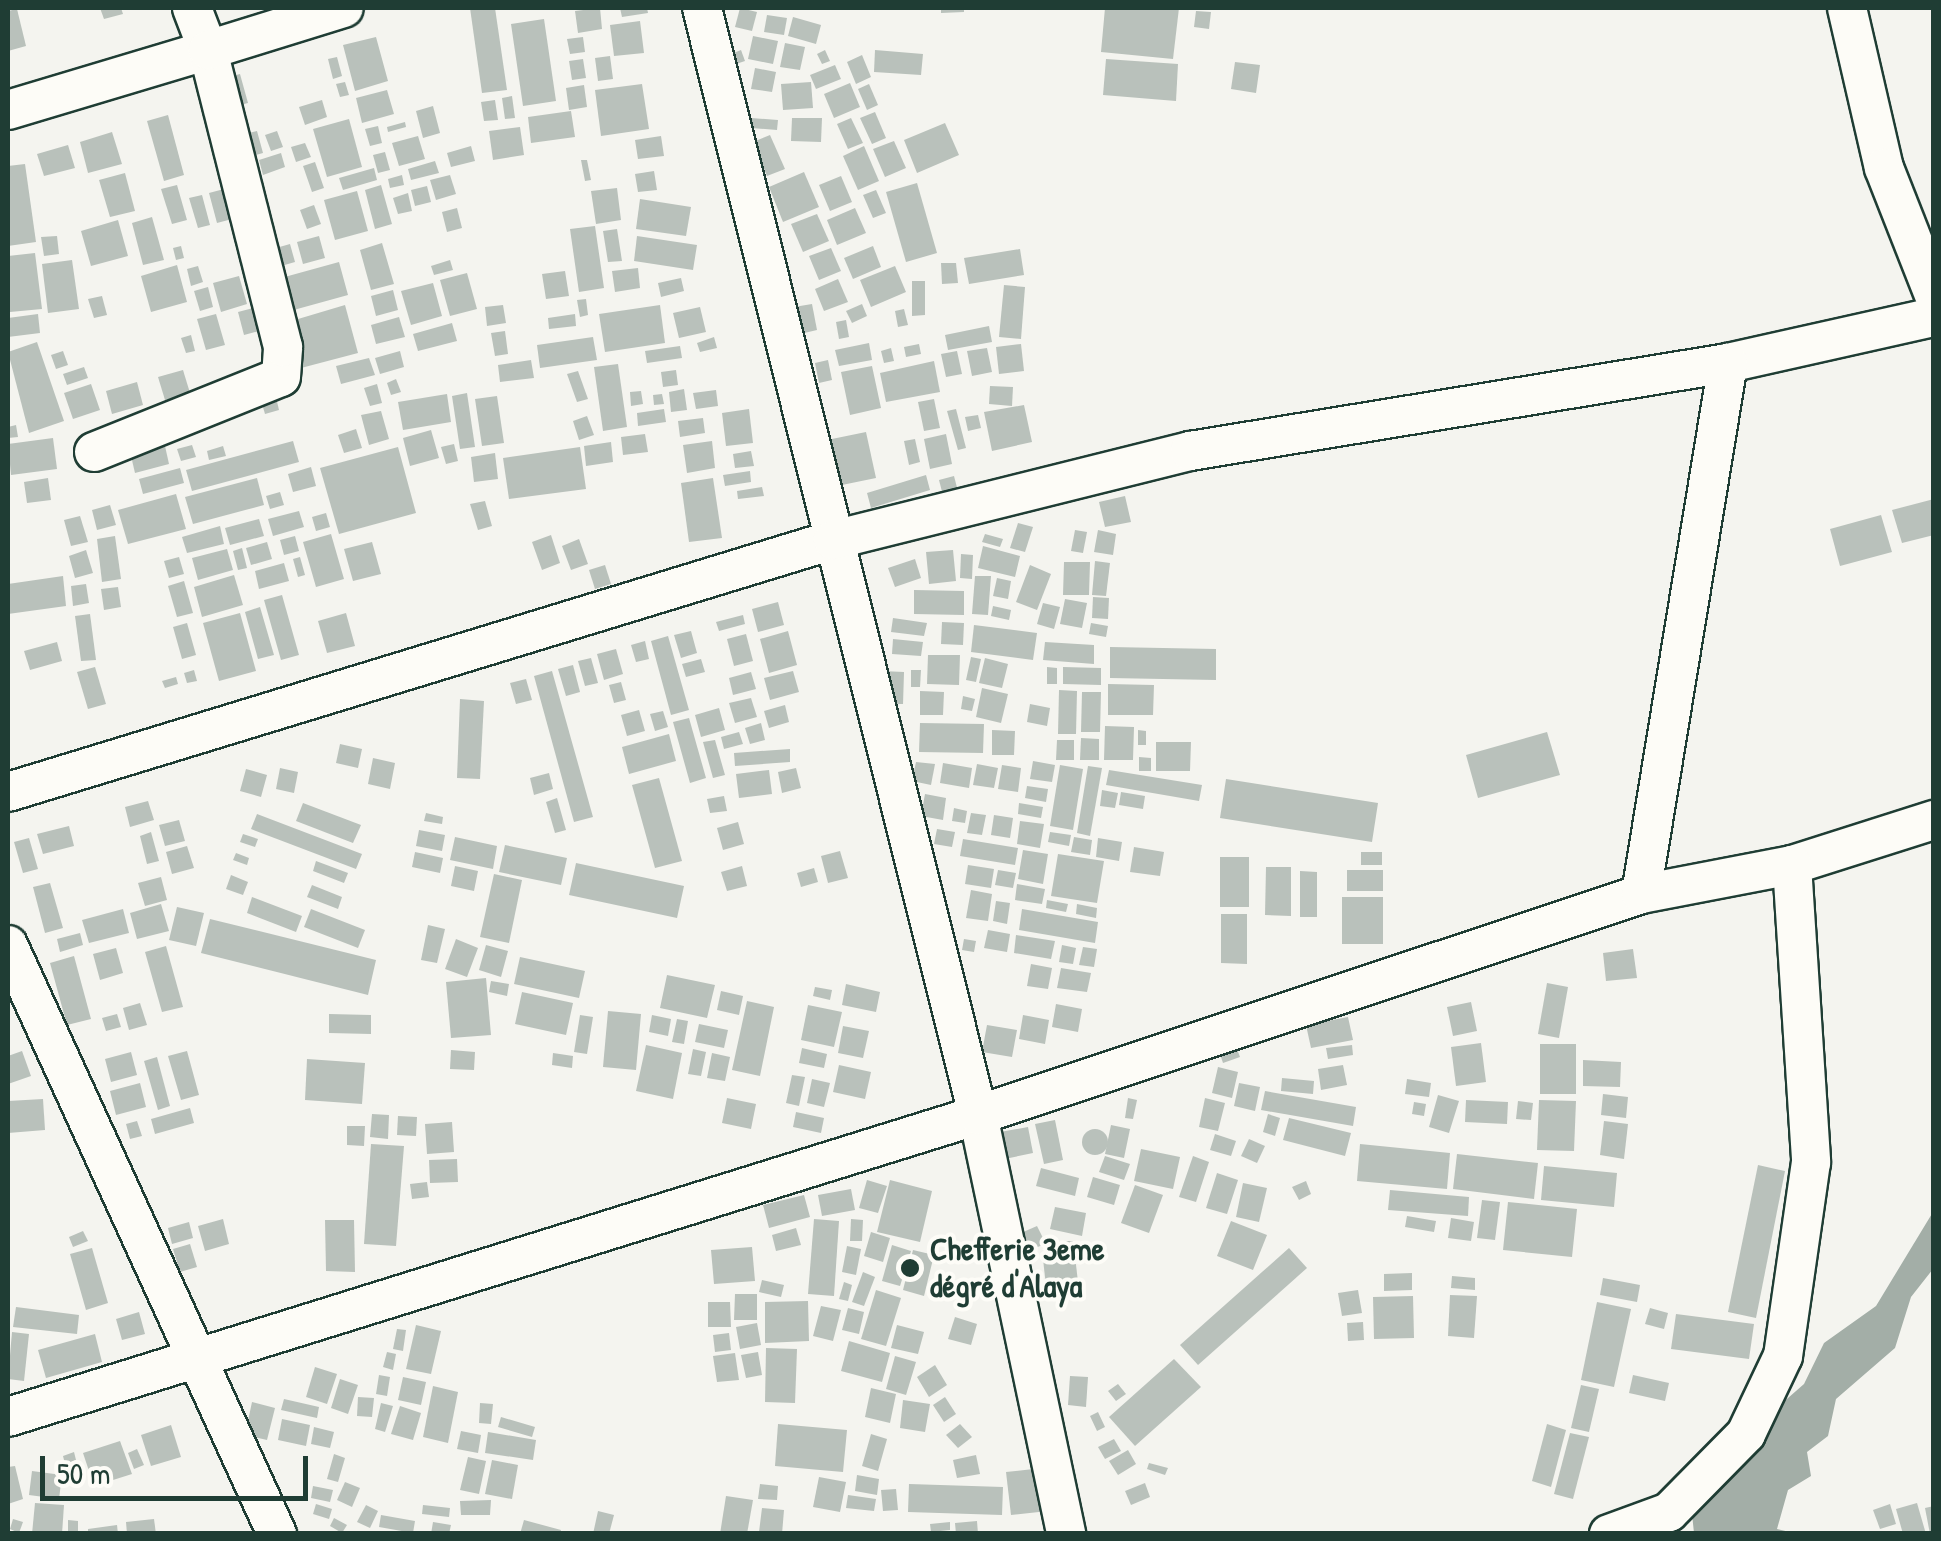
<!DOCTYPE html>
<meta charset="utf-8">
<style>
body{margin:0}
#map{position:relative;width:1941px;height:1541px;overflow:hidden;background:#f4f4ef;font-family:"Patrick Hand",sans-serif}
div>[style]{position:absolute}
.water>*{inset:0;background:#a3aea7}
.building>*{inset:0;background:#b9c1bb}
.round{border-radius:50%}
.roads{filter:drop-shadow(2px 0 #1f3d34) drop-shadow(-2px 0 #1f3d34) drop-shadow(0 2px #1f3d34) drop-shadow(0 -2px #1f3d34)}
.minor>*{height:38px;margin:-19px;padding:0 19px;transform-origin:19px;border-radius:19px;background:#fdfcf7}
.dots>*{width:28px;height:28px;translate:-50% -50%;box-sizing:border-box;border:5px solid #fdfcf7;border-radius:50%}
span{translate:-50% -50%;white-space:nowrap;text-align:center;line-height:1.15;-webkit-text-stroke:8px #fdfcf7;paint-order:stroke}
.poi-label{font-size:32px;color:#1f3d34;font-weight:700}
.left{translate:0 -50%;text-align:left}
.frame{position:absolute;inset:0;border:10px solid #1f3d34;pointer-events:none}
.scale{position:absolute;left:40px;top:1456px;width:268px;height:45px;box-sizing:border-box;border:5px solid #1f3d34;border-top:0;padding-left:12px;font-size:30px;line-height:35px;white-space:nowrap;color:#1f3d34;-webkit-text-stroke:8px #fdfcf7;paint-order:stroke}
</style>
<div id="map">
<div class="water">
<div style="clip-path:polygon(1933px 1212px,1933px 1269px,1911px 1297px,1895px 1348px,1836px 1399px,1828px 1436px,1807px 1452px,1811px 1476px,1788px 1490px,1777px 1529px,1794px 1533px,1694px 1533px,1692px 1514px,1764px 1419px,1804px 1384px,1824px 1343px,1876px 1306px)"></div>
</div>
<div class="building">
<div style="clip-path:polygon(100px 8px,121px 8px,123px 14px,104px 19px)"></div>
<div style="clip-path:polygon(470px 8px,495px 8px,507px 90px,482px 93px)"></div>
<div style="clip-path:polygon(600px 8px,602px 29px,578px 33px,575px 11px)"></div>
<div style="clip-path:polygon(620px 8px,647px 8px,648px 13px,622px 17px)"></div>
<div style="clip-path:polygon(740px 8px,757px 12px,752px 31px,735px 27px)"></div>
<div style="clip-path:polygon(941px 8px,964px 8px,964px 12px,941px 13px)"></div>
<div style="clip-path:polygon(1105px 8px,1179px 8px,1173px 59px,1101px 52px)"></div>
<div style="clip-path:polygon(17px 9px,26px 46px,8px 51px,8px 11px)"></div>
<div style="clip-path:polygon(1196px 11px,1211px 12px,1209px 29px,1194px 27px)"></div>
<div style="clip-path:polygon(767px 15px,787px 18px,784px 35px,764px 32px)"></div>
<div style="clip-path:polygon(793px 17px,821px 25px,816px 44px,788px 36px)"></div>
<div style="clip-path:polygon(544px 19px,556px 101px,523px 106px,511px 24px)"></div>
<div style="clip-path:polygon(640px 21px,644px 53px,614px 56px,610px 25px)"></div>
<div style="clip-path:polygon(753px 36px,778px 41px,773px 64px,748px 59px)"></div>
<div style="clip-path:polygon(376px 37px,388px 81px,355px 91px,343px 45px)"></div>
<div style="clip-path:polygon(583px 37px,585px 52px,570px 54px,567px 39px)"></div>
<div style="clip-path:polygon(785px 43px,805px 47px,800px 70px,780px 67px)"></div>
<div style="clip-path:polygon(741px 50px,745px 61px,730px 66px,726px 56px)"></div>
<div style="clip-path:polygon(825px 50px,830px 61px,822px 64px,817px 54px)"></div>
<div style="clip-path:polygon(875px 50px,923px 54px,921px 75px,874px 72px)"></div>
<div style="clip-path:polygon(862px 55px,871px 77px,856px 84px,847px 62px)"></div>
<div style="clip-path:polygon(610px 56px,613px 79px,598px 81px,595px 58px)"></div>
<div style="clip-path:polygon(337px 57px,342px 76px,333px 79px,328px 59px)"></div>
<div style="clip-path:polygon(583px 59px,586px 78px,572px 80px,569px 61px)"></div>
<div style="clip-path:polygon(1106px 59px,1178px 64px,1176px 101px,1103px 95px)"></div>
<div style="clip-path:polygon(1235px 62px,1260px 65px,1256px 93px,1231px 89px)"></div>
<div style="clip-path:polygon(835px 65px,841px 79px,816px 89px,810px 75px)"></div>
<div style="clip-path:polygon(755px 68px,776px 72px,772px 92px,751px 89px)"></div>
<div style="clip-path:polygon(240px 74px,248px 103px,224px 109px,217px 80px)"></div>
<div style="clip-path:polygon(345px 82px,349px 95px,340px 97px,336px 84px)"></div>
<div style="clip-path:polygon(811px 82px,813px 108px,783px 110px,781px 84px)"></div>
<div style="clip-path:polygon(850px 83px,860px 107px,834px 118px,824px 94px)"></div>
<div style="clip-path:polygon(642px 84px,649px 129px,601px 136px,595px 90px)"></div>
<div style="clip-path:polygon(869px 84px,878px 105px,867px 110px,858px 89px)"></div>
<div style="clip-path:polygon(584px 85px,587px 107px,569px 110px,566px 88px)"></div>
<div style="clip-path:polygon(387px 90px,394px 114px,362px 123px,356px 98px)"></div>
<div style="clip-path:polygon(512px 96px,515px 118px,505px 119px,502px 98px)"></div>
<div style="clip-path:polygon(322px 100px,327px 117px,305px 125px,299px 107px)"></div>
<div style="clip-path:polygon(495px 100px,498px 120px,484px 121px,481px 102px)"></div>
<div style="clip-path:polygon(433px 106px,440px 133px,423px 138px,416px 111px)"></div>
<div style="clip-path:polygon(571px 111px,575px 137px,531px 143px,528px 117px)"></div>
<div style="clip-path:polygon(875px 112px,886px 138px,872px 144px,860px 118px)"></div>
<div style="clip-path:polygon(168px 115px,184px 175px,164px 181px,147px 121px)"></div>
<div style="clip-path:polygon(751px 118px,778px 120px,777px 130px,751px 128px)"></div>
<div style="clip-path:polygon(792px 118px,822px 118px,821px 142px,791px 141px)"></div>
<div style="clip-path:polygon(851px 118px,863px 143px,848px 149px,837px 124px)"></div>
<div style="clip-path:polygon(349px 119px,362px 167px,327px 177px,313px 129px)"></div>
<div style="clip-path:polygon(405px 122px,406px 127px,388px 132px,387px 127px)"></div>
<div style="clip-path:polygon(945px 123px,959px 155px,917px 173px,904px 140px)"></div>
<div style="clip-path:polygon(378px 126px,382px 143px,370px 146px,365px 129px)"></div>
<div style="clip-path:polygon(520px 127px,524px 155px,493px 160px,489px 131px)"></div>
<div style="clip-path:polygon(257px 131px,263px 153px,238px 160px,232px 137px)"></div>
<div style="clip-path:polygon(277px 131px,283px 147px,271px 151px,265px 135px)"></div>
<div style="clip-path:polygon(112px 132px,122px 164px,88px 173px,80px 142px)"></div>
<div style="clip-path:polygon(770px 135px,785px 169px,767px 176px,753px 142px)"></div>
<div style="clip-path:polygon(418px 136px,425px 159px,399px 166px,392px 143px)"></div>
<div style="clip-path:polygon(661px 136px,664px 156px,638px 159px,635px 140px)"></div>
<div style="clip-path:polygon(894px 141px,906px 168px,885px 177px,873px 149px)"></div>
<div style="clip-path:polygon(305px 143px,311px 157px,296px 162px,291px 147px)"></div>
<div style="clip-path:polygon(68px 145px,75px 168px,44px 176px,37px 154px)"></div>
<div style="clip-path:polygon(471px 146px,475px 161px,451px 167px,447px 153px)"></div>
<div style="clip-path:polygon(864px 146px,879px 181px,858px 190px,843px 156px)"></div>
<div style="clip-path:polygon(385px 152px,390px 170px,378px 173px,373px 155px)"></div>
<div style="clip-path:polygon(281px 153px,285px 167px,263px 175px,259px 160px)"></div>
<div style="clip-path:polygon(581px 160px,587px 160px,591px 180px,585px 181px)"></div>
<div style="clip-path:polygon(435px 161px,439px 173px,411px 180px,408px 169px)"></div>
<div style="clip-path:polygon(315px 162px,324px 188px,312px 192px,303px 166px)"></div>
<div style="clip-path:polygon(25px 164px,36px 242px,8px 246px,8px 166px)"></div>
<div style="clip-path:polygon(374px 168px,377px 180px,343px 190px,339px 178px)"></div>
<div style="clip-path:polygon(654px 171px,657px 190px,638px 192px,635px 174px)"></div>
<div style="clip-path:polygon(804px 172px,819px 207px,783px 222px,769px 187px)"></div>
<div style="clip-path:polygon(125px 173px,135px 211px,110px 217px,99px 180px)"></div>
<div style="clip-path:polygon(402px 175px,404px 185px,390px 188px,388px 179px)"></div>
<div style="clip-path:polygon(450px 175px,456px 194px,436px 200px,430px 180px)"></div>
<div style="clip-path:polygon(841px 176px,852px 202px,830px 211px,819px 185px)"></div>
<div style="clip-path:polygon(917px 183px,937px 253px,906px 262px,886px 192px)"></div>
<div style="clip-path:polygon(177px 185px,187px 220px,172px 224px,161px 189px)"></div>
<div style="clip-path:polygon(381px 185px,392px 224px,375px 229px,365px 190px)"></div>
<div style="clip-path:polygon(427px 186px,431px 202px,415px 206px,411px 190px)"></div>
<div style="clip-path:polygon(617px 188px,621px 220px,596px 224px,591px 191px)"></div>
<div style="clip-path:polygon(224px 189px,232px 219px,217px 223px,209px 193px)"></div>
<div style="clip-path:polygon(876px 190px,886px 213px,873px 218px,863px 195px)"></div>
<div style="clip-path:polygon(357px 191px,368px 231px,335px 240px,324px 200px)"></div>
<div style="clip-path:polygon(408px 193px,412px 211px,398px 214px,393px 198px)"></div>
<div style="clip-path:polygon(202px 195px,210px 225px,198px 228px,189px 198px)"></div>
<div style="clip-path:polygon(640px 199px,691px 207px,686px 236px,636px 229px)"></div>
<div style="clip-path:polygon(314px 205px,321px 224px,307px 229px,300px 210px)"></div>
<div style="clip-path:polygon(457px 208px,462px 228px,447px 232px,442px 212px)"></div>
<div style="clip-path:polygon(855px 208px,866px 233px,837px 245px,827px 220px)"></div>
<div style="clip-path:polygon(817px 214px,829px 241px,803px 252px,791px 224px)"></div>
<div style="clip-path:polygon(152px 217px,164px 260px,143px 265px,132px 223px)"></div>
<div style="clip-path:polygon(118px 220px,128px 256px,91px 266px,81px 231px)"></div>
<div style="clip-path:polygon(595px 226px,604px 288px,579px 292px,570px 229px)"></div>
<div style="clip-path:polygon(617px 229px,622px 261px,608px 262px,603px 231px)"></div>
<div style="clip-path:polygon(57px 236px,59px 254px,44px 256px,41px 237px)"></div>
<div style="clip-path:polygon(319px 236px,325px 258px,303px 264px,297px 242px)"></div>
<div style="clip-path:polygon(637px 236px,697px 245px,693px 270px,634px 261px)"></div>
<div style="clip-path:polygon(382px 243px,394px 284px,371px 290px,360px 250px)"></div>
<div style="clip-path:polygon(290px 244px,295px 262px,281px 266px,276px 248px)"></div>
<div style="clip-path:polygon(181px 246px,184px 258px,176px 260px,173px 248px)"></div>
<div style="clip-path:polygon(873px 246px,881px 267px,853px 279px,844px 258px)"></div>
<div style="clip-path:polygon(831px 248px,841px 271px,819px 280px,809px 256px)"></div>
<div style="clip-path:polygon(1020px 249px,1024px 275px,969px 284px,964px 258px)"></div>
<div style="clip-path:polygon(35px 253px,42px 309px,10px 312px,8px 256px)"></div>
<div style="clip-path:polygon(72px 260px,79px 309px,48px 313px,42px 264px)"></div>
<div style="clip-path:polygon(450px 260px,453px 270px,434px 275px,431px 266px)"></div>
<div style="clip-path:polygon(339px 262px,348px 295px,290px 311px,281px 278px)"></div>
<div style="clip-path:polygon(941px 263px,956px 263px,958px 283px,942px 284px)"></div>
<div style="clip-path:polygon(177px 265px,187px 302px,151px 312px,141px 276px)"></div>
<div style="clip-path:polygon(198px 266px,203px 282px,191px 286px,187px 269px)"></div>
<div style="clip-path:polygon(895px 266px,906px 292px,871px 307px,860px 280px)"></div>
<div style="clip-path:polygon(638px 268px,640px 288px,615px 292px,612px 271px)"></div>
<div style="clip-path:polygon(565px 271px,569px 296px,546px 299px,542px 274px)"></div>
<div style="clip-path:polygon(467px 273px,477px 309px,450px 316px,440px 280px)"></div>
<div style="clip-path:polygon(239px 276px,247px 304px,221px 312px,213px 283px)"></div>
<div style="clip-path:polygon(681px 278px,684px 291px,661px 297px,658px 283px)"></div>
<div style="clip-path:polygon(838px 279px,848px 302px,824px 311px,815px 289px)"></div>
<div style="clip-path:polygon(912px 281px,925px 281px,925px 315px,912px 316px)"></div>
<div style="clip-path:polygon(433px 283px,442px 316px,411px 325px,401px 291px)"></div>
<div style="clip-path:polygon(1004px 285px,1025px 287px,1021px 339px,999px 337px)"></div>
<div style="clip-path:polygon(208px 287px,213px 307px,200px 311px,194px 291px)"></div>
<div style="clip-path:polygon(393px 290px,398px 310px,376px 316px,371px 296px)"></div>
<div style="clip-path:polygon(102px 296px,107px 315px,94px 318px,88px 299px)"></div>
<div style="clip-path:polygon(586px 299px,588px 315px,580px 317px,577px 300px)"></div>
<div style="clip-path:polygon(812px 304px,817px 330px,800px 334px,794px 307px)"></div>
<div style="clip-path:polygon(862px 304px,867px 316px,852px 323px,846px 311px)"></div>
<div style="clip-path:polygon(345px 305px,358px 353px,301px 368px,288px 322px)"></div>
<div style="clip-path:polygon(503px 305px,506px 323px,487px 326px,485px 307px)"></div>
<div style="clip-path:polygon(660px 305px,665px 343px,605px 352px,599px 314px)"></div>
<div style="clip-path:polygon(261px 306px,267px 329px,244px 335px,238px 312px)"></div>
<div style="clip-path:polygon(700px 307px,706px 332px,679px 338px,673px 313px)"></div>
<div style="clip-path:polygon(904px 309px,908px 325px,898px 327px,895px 311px)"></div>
<div style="clip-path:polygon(38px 314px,40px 333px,8px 337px,8px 318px)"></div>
<div style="clip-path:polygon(216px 314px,225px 345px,206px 350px,197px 319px)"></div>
<div style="clip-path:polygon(575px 314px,576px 326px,549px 329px,548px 318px)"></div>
<div style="clip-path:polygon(399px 317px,405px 337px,376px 344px,371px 325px)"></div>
<div style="clip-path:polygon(846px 320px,849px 337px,839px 339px,836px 322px)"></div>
<div style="clip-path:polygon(452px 323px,457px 341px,418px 351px,413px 334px)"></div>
<div style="clip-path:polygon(989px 326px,992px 342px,948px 350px,945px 335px)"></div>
<div style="clip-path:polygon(505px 331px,508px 354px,495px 356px,491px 333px)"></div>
<div style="clip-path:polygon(191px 335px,195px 351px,186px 353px,181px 338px)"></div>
<div style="clip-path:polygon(593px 337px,597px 360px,540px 368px,537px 345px)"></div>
<div style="clip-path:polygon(714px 337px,717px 348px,700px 352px,697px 343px)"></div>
<div style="clip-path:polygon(37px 342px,64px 421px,29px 433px,8px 352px)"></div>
<div style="clip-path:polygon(869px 343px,872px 360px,839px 366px,835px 350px)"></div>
<div style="clip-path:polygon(919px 344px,921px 354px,906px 357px,904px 347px)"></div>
<div style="clip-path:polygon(1021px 344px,1024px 371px,999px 374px,996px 347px)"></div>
<div style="clip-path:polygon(680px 346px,682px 358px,647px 363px,645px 351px)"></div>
<div style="clip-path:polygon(891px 348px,894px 361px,884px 363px,881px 351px)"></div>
<div style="clip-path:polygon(987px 348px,992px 372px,972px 376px,967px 351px)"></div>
<div style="clip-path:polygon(63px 351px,68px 365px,56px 369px,51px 355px)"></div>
<div style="clip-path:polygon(400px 351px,404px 367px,380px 374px,375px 358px)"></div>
<div style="clip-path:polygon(957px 351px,962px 374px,946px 377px,941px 354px)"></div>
<div style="clip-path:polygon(369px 358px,375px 375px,341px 384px,336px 366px)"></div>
<div style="clip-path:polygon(531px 360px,534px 378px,500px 382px,498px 365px)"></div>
<div style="clip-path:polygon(828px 360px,832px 380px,819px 383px,815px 363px)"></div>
<div style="clip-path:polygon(934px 361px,940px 392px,886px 402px,880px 373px)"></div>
<div style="clip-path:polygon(618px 364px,627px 427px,603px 431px,594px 367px)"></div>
<div style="clip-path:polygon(872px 366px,881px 408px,850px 415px,841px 372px)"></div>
<div style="clip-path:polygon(84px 367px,88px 378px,67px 385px,63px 374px)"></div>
<div style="clip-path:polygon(183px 370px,190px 393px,165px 400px,158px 377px)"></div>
<div style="clip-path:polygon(676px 370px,678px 385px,663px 387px,661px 372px)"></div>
<div style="clip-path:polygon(578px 371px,588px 399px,577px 402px,567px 374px)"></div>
<div style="clip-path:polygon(396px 379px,401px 392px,391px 395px,387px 383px)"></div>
<div style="clip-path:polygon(137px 382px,143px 405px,112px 414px,106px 391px)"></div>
<div style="clip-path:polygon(91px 384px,100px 410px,73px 419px,64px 393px)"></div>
<div style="clip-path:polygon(377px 384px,382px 403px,370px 406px,364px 388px)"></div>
<div style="clip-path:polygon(990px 386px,1013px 387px,1012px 406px,989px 404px)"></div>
<div style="clip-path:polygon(684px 389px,687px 410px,671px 412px,669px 392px)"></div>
<div style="clip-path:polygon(716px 390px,718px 406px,696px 409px,693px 393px)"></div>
<div style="clip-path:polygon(641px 391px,643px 404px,631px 406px,630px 392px)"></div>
<div style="clip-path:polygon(275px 393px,279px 410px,265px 414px,260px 397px)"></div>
<div style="clip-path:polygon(467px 393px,475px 447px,460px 449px,452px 396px)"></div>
<div style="clip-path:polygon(447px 394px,451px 422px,403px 430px,398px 402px)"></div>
<div style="clip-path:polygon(662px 394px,664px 404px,654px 405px,653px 395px)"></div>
<div style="clip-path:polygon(497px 396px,504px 443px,482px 446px,475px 399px)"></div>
<div style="clip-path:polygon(934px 399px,940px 428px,924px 431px,918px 402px)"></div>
<div style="clip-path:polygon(1024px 405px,1032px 442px,992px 451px,984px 412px)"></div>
<div style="clip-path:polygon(664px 409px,666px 422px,638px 426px,637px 413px)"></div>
<div style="clip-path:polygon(749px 409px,753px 443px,726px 446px,722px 413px)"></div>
<div style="clip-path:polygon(956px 409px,966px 448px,958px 450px,947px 411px)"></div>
<div style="clip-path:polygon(381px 411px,389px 439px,369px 445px,361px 415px)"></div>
<div style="clip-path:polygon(978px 415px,981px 428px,968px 431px,965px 417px)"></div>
<div style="clip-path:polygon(587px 416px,594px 435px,579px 440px,573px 421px)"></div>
<div style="clip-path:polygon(703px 418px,705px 433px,680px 437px,678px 421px)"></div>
<div style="clip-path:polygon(16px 425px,18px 437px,8px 438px,8px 427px)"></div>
<div style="clip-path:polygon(356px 429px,362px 448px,344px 453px,338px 435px)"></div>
<div style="clip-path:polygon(431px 430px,439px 458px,410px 466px,403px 438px)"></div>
<div style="clip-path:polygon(866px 432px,876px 478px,837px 486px,827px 440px)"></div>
<div style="clip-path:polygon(645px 434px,648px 452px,623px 455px,621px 437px)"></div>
<div style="clip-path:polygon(946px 434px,952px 464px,930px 469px,924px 439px)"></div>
<div style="clip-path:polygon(53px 438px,57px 469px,11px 475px,8px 444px)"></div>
<div style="clip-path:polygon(915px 439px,920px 462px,909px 465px,904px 441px)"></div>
<div style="clip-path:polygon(293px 441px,299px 462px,192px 491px,186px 470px)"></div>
<div style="clip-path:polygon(712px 441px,715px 468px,687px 473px,683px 445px)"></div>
<div style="clip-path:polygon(611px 442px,613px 462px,586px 466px,584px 446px)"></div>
<div style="clip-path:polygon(454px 444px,458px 461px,446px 464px,441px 447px)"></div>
<div style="clip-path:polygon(192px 445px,196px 457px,181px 461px,177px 449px)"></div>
<div style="clip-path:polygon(165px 446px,169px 464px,135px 473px,131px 456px)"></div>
<div style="clip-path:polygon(223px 446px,226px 456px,209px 460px,207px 451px)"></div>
<div style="clip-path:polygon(398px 447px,416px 513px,339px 534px,320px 468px)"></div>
<div style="clip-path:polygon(580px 447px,586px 489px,509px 499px,503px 458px)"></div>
<div style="clip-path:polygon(751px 451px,754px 466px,735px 468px,733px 454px)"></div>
<div style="clip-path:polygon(495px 453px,498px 479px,474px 482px,471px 457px)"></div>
<div style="clip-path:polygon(311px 467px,316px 486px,293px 492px,288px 474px)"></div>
<div style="clip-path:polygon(180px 468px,184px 483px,143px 494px,139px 479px)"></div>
<div style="clip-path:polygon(750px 471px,751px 482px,725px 486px,723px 475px)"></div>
<div style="clip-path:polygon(926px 475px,930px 490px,871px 508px,867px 493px)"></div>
<div style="clip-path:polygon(954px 476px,961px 503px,946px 507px,939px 480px)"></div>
<div style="clip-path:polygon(48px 478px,51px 500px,27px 503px,24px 482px)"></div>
<div style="clip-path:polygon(257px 478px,264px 505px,193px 524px,185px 497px)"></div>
<div style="clip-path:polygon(713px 478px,722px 538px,689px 542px,681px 483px)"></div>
<div style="clip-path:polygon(762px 487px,764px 496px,738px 499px,737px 491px)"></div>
<div style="clip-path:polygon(280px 492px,284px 505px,270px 509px,266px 496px)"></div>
<div style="clip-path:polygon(176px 494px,186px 529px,128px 544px,118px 510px)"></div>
<div style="clip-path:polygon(1125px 496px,1131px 522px,1105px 527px,1099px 502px)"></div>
<div style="clip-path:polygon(1934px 499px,1934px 535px,1902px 543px,1892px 510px)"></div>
<div style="clip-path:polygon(485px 501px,492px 526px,478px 530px,470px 504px)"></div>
<div style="clip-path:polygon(110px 505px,116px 525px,97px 530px,92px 510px)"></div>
<div style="clip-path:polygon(299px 511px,304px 527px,273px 536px,268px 519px)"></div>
<div style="clip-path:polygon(326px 513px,330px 527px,316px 531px,312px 517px)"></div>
<div style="clip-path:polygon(1881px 515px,1892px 552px,1840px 566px,1830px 529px)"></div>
<div style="clip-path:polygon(80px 516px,88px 542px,71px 546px,64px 520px)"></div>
<div style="clip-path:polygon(259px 519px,264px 536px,230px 545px,225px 528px)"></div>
<div style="clip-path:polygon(1018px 523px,1033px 527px,1025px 552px,1010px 548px)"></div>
<div style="clip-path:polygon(220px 526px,224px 544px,187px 553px,182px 537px)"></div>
<div style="clip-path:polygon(1075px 530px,1087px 532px,1083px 553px,1071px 551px)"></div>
<div style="clip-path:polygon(1098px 530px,1116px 534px,1113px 555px,1094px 552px)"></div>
<div style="clip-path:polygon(331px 534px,344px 579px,316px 587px,303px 542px)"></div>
<div style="clip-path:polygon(985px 534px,1003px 539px,1000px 547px,982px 542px)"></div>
<div style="clip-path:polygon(551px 535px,560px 563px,542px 570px,532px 542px)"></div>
<div style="clip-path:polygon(115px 536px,121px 579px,102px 582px,97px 539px)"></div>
<div style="clip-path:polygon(295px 536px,299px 551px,284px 555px,280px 540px)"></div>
<div style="clip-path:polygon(579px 539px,588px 564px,571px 570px,562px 546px)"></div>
<div style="clip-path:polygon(267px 542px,272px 559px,251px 565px,246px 548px)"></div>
<div style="clip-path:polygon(372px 542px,381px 574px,353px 581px,344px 549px)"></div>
<div style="clip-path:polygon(983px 546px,1020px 556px,1015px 577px,978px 568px)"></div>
<div style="clip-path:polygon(242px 548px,247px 568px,238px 570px,233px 551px)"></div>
<div style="clip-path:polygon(227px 549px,233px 570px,198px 580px,192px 558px)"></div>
<div style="clip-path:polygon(86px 550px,93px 573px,75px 578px,69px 556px)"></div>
<div style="clip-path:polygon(953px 550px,956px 581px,929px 584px,926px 552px)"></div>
<div style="clip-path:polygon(961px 554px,973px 555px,972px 579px,960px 578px)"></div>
<div style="clip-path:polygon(179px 557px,184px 574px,169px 578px,164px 561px)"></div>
<div style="clip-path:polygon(300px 557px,305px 575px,298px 577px,293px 559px)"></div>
<div style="clip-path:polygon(915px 559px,921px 578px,895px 587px,888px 568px)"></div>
<div style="clip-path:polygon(1095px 561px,1110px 563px,1106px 596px,1092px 595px)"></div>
<div style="clip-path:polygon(1064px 562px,1090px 562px,1089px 595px,1063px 595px)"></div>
<div style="clip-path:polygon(284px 563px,289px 581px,259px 589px,255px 571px)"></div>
<div style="clip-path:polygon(605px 565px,611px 584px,595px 589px,589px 570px)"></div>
<div style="clip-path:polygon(1030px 565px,1051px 574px,1037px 610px,1016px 602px)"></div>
<div style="clip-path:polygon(234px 575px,243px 605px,202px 617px,194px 587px)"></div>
<div style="clip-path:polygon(63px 576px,66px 606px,8px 614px,8px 584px)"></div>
<div style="clip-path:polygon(975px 576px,991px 576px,988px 615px,972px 614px)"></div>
<div style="clip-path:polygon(997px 578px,1011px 581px,1008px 599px,993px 596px)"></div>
<div style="clip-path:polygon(184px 581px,193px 613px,177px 617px,168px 586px)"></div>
<div style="clip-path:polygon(86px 584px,89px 603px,73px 606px,71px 586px)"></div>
<div style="clip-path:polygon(118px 587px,121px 607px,104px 610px,101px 589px)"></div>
<div style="clip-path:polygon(914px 590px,964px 591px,964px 615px,914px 614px)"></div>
<div style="clip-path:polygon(282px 595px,299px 655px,281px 660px,264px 600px)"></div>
<div style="clip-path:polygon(1093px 597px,1109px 598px,1108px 619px,1092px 618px)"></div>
<div style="clip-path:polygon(1065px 599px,1087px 603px,1082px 628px,1060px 624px)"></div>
<div style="clip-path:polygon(778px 602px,784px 625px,758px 632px,752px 609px)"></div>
<div style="clip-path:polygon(1043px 603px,1060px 607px,1054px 629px,1037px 624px)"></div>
<div style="clip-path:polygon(993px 606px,1011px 610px,1009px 620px,991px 616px)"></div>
<div style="clip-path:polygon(260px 607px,274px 655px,258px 659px,245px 612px)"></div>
<div style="clip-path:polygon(240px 613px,256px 671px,219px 681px,203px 623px)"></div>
<div style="clip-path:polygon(346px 613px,355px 646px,327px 653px,318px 621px)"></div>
<div style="clip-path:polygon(90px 614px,96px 660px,81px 661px,75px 616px)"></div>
<div style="clip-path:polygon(743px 615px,745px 624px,719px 631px,716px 622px)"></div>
<div style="clip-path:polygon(893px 618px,927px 623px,924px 636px,891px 632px)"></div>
<div style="clip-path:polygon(942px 622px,964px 623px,963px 645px,941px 644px)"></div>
<div style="clip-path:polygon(187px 623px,196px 655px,182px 659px,173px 627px)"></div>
<div style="clip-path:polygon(1091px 623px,1108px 626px,1106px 637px,1089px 634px)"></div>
<div style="clip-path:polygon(974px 625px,1037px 633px,1033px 660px,971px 652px)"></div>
<div style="clip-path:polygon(691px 631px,697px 653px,681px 658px,674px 635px)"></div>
<div style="clip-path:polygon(788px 631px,797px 665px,769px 673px,760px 639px)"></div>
<div style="clip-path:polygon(746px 634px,753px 661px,734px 666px,727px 639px)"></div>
<div style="clip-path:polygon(668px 636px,689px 710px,671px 715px,651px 641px)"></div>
<div style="clip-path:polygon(893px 639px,923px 642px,921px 656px,892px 654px)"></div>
<div style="clip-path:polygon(645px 641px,649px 659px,636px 662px,631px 645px)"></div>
<div style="clip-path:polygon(57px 642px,62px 661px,30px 670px,24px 651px)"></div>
<div style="clip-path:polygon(1045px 642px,1094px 645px,1094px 664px,1043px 660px)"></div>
<div style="clip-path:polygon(1110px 647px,1216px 649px,1216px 680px,1110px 678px)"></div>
<div style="clip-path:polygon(616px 649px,623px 674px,604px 680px,597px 654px)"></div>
<div style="clip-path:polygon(928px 655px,960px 655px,959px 685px,927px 684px)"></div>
<div style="clip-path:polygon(971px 657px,981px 659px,976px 682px,966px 680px)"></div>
<div style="clip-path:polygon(591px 658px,598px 683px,585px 686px,578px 661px)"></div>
<div style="clip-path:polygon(985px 658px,1008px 664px,1002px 688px,979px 683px)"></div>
<div style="clip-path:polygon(701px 659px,705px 672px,686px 677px,682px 664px)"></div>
<div style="clip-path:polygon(573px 665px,580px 692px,566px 696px,558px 669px)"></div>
<div style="clip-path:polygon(95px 667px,106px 704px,88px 709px,77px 672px)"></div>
<div style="clip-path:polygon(1047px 667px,1057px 668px,1057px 684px,1047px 684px)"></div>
<div style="clip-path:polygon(1063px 667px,1101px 668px,1101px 685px,1063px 684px)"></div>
<div style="clip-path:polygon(194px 670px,197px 681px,187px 683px,184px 673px)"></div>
<div style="clip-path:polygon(911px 670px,921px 670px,920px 687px,911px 687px)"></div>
<div style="clip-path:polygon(552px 671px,593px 817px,574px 822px,534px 676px)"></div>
<div style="clip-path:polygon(793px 671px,799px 692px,770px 700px,764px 678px)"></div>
<div style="clip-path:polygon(882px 671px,904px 672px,903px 704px,881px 704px)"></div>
<div style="clip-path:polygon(751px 672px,756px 689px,733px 695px,729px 678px)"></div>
<div style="clip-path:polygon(176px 677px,178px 684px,165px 688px,162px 681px)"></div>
<div style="clip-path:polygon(526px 679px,532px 700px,516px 704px,510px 683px)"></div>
<div style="clip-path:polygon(621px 682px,626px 700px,614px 703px,609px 685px)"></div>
<div style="clip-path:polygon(1108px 684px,1154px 685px,1153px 715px,1108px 715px)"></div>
<div style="clip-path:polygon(982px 688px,1008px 694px,1001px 723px,976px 717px)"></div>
<div style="clip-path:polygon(1059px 690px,1077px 691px,1076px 734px,1058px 734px)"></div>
<div style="clip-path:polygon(920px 691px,944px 692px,943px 715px,920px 715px)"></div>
<div style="clip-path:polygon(1082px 692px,1101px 692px,1100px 732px,1081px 732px)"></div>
<div style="clip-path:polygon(963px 696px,975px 699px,972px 711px,961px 709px)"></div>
<div style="clip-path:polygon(751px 698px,757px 717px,735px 723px,729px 703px)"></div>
<div style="clip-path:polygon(460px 699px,484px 701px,480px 779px,457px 778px)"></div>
<div style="clip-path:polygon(1030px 704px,1050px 708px,1047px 726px,1027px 722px)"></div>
<div style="clip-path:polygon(785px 705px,789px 722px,769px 728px,764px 711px)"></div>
<div style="clip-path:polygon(719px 708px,725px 730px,701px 737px,695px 715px)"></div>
<div style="clip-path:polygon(639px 710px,645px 731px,627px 736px,621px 715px)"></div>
<div style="clip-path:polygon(663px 711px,668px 727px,655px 731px,650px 714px)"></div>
<div style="clip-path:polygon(689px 718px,706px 778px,690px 783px,673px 722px)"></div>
<div style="clip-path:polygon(761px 723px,765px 740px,750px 744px,745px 728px)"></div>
<div style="clip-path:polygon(920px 723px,984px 724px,983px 753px,919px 752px)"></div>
<div style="clip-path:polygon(1105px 726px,1134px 727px,1133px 760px,1104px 760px)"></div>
<div style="clip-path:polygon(992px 730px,1015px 731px,1014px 755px,992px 755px)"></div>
<div style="clip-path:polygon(1138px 730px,1146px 731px,1146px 745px,1138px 745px)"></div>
<div style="clip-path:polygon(739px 732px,743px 744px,724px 749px,721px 737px)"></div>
<div style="clip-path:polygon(1547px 732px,1560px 775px,1478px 798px,1466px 755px)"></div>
<div style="clip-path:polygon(669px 734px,676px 761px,629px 774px,622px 747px)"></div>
<div style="clip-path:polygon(1081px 738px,1099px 739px,1099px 760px,1080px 760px)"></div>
<div style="clip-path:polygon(715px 740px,725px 775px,713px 778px,703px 742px)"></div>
<div style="clip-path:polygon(1057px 740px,1074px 740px,1074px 760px,1056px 760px)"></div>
<div style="clip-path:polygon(1156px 742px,1191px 742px,1190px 771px,1156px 771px)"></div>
<div style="clip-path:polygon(340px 744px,362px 749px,358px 768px,336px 763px)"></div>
<div style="clip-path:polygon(790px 749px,790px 762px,735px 766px,734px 753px)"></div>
<div style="clip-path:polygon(1139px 757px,1151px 758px,1151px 771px,1139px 771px)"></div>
<div style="clip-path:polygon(373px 758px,395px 763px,390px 789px,368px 784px)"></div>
<div style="clip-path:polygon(1033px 761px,1055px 765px,1052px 782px,1030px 779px)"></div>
<div style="clip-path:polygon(916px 762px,935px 764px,931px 785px,912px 781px)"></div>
<div style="clip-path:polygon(943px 763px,972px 768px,969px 788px,940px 783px)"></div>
<div style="clip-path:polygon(977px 764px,998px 768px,994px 788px,973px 785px)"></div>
<div style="clip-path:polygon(1002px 765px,1021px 768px,1018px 792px,998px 789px)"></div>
<div style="clip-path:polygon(1060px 765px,1083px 769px,1073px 830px,1050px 826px)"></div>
<div style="clip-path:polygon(1088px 766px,1102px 768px,1090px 836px,1077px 833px)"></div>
<div style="clip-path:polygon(280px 768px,298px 772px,294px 793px,276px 789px)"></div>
<div style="clip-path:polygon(796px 768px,801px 788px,782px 793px,778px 772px)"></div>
<div style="clip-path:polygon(246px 769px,267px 775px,261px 797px,240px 791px)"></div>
<div style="clip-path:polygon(769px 770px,772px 794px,739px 798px,736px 774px)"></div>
<div style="clip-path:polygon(1109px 770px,1202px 785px,1199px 801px,1106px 785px)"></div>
<div style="clip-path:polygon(549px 773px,553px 789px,534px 795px,530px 778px)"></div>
<div style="clip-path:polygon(659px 778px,682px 861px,655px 868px,632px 785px)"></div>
<div style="clip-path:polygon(1226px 779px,1378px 803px,1372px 842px,1220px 818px)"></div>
<div style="clip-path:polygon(1027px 786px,1048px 789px,1046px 802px,1025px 798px)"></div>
<div style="clip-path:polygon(1102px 790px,1118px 793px,1115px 808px,1100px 806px)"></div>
<div style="clip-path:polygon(1121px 792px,1145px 796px,1143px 809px,1119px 805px)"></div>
<div style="clip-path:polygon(925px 794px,946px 798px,943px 820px,921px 816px)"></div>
<div style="clip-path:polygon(724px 796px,727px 811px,710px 813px,707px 799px)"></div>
<div style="clip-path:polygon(557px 798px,566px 830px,555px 833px,546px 802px)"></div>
<div style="clip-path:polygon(148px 801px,154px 820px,130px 827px,125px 807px)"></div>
<div style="clip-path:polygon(303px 803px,361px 825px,353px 843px,296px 821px)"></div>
<div style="clip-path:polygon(1019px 803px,1043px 807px,1041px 818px,1018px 814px)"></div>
<div style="clip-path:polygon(954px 808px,967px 811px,965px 823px,952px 821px)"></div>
<div style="clip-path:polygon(426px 813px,443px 817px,442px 824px,424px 821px)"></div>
<div style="clip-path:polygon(971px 813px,986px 815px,982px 835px,967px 833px)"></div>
<div style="clip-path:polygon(257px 814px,362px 854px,356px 869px,251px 829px)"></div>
<div style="clip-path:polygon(994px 815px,1013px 818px,1010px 838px,991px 835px)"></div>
<div style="clip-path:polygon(179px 820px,185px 841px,165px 846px,159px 825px)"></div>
<div style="clip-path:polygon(1020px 821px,1044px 824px,1040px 848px,1017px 844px)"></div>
<div style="clip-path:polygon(738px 822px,744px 844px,723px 850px,717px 828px)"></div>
<div style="clip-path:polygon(69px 826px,74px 846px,43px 854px,37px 834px)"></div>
<div style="clip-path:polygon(937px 829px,955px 832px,952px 847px,934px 844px)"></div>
<div style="clip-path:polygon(419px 830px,445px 835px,442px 851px,416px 846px)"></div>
<div style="clip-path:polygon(151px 832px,159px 861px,147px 864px,140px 836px)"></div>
<div style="clip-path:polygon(1050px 832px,1071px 835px,1069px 846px,1048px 842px)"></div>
<div style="clip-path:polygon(243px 834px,258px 839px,255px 847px,240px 842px)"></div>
<div style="clip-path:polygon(455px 837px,497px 846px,493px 869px,450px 860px)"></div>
<div style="clip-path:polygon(1074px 837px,1092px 840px,1090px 855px,1071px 852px)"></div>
<div style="clip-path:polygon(29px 838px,38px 869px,23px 873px,14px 842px)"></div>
<div style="clip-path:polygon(1098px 838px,1122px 842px,1119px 861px,1096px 857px)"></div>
<div style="clip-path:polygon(963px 839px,1018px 848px,1015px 865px,960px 856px)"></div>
<div style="clip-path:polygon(505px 845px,567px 858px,561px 885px,499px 872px)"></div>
<div style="clip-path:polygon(187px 846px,194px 868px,172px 874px,166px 852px)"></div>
<div style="clip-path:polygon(1134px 847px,1164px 852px,1160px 876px,1130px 872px)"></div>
<div style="clip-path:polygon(1023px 850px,1048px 854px,1043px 884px,1018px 879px)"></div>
<div style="clip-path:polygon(840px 851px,848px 878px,828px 883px,821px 856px)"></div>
<div style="clip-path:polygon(415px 852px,443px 858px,440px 873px,412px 867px)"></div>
<div style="clip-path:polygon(1361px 852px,1382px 852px,1382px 865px,1361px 865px)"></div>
<div style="clip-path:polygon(236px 853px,249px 858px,247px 865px,233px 860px)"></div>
<div style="clip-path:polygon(1058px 854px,1104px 861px,1097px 903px,1051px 896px)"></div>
<div style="clip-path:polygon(1220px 857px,1249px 857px,1249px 907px,1220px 907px)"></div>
<div style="clip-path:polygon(316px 861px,348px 873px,344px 883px,313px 871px)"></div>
<div style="clip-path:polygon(576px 863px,684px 886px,677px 918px,569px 895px)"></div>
<div style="clip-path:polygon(968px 865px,994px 869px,991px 888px,965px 884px)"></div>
<div style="clip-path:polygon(455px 866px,478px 871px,474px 891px,451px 886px)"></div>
<div style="clip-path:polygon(742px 866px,747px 886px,727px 891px,721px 872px)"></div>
<div style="clip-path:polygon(1266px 867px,1291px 867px,1291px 916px,1265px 915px)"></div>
<div style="clip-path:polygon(814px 868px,818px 882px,801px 887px,797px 873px)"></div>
<div style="clip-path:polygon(998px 870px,1016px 873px,1013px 888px,995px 885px)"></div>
<div style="clip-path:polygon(1347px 870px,1383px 870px,1383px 891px,1347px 891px)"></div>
<div style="clip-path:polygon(1300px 871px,1317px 872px,1317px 917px,1300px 917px)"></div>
<div style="clip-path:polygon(494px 874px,522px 880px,509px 943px,480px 937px)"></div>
<div style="clip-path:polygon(231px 875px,248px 882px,243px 895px,226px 889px)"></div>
<div style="clip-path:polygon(161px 877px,167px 900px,145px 906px,138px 883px)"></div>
<div style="clip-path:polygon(50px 883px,63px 928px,45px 933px,33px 887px)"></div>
<div style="clip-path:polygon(1017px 884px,1045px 889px,1042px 904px,1015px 900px)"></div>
<div style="clip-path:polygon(312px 885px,342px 897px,338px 909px,307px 897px)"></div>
<div style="clip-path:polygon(971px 890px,992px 894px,988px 921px,966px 918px)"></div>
<div style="clip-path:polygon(252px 897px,302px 916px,296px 932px,247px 913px)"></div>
<div style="clip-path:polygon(1342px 897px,1383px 897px,1383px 944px,1342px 944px)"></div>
<div style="clip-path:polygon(1047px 900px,1068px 904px,1066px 912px,1046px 908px)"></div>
<div style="clip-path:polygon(996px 901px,1010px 903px,1007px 924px,993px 921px)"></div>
<div style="clip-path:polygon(161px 904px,169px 931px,137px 939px,130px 913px)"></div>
<div style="clip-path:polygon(1077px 904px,1097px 908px,1096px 918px,1076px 914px)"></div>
<div style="clip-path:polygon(177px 907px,204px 913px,196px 946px,169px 940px)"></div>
<div style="clip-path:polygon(123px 909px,129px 933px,89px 943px,82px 920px)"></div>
<div style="clip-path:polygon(311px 909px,365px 930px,358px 948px,304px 927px)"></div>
<div style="clip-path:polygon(1022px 909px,1098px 922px,1095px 943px,1019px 930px)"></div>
<div style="clip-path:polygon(1221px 914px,1247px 914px,1247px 964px,1221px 963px)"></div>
<div style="clip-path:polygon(210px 919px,376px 960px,368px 995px,201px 953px)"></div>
<div style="clip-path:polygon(428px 925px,445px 929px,437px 963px,421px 960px)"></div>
<div style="clip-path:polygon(988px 930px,1010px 934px,1007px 952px,984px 948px)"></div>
<div style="clip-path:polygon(80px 933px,83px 945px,60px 952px,57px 939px)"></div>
<div style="clip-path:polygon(1016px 935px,1055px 941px,1051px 959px,1014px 953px)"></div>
<div style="clip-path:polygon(456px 939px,478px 948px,467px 977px,445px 969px)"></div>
<div style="clip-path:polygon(964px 939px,976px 941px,974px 952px,962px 950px)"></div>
<div style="clip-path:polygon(486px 945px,508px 951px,501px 977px,479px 970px)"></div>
<div style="clip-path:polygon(1062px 945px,1076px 948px,1073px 964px,1059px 962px)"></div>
<div style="clip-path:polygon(166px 946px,183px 1007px,162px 1012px,145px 952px)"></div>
<div style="clip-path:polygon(1083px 947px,1097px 949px,1094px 967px,1079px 965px)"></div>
<div style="clip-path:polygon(116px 948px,123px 973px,100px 980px,93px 954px)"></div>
<div style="clip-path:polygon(1633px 949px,1637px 978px,1606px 981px,1603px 953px)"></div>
<div style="clip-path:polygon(74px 956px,91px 1019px,67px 1025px,50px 963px)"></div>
<div style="clip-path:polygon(520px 957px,585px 971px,579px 998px,514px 984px)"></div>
<div style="clip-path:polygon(1031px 964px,1052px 968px,1048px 989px,1027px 986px)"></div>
<div style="clip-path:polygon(1061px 968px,1091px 973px,1087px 992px,1057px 988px)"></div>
<div style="clip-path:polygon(667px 975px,715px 985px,707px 1018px,660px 1008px)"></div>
<div style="clip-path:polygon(486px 978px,491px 1035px,451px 1038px,446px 982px)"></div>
<div style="clip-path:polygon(491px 981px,509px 984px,507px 996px,489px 992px)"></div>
<div style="clip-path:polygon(1547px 983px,1568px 987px,1559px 1038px,1538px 1034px)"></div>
<div style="clip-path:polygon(846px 984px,880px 992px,876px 1012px,842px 1005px)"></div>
<div style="clip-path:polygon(815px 987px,832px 990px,830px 1000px,813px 996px)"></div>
<div style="clip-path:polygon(721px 991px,743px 996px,739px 1015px,717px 1010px)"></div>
<div style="clip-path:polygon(522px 992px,573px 1003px,566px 1035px,515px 1024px)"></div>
<div style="clip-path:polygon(747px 1001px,774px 1007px,760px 1076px,732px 1070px)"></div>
<div style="clip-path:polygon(1471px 1002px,1477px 1031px,1453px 1036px,1447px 1007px)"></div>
<div style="clip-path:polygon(140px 1003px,147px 1025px,129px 1030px,123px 1008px)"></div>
<div style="clip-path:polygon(1056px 1004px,1082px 1009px,1078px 1032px,1052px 1027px)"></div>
<div style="clip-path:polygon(808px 1005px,842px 1012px,834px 1047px,801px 1040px)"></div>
<div style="clip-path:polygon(608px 1011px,641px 1014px,636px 1070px,603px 1067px)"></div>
<div style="clip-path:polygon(117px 1014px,121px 1027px,106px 1031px,102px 1018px)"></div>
<div style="clip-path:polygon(329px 1014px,371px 1015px,371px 1034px,329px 1033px)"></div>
<div style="clip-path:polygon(580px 1015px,593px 1017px,587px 1054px,574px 1052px)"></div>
<div style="clip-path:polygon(652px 1015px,671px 1019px,668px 1036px,649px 1032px)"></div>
<div style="clip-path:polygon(1023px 1015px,1049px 1020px,1045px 1044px,1019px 1039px)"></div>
<div style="clip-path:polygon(1348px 1017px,1353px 1040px,1311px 1048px,1306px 1025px)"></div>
<div style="clip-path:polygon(677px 1019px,688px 1021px,684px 1044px,672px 1042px)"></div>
<div style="clip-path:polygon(699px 1024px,728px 1030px,724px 1048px,695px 1042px)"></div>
<div style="clip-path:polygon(987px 1025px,1017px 1030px,1012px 1057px,982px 1052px)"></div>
<div style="clip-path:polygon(843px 1026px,869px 1031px,863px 1058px,838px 1053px)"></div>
<div style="clip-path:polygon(1231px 1033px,1240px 1057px,1223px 1063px,1215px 1039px)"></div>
<div style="clip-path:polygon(1481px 1043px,1486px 1082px,1456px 1086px,1451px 1047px)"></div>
<div style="clip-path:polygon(1540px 1044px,1576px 1044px,1576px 1094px,1540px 1094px)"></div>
<div style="clip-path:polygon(646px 1045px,682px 1053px,673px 1099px,636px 1091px)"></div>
<div style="clip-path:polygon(1352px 1045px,1353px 1055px,1328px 1059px,1326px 1048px)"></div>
<div style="clip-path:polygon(802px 1048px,827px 1054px,824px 1068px,799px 1063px)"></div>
<div style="clip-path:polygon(693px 1049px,706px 1052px,701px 1076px,688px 1074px)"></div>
<div style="clip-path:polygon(451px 1050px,475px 1052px,474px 1070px,450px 1069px)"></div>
<div style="clip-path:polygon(22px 1051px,31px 1076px,8px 1084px,8px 1056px)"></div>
<div style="clip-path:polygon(187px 1051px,199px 1095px,181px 1100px,168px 1056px)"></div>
<div style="clip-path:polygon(131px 1052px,137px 1075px,111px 1082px,105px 1059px)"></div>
<div style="clip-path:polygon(553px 1053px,573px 1056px,572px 1068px,552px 1065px)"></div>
<div style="clip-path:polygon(712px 1053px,730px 1057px,725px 1081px,707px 1078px)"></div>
<div style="clip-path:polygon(157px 1057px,170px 1106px,158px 1110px,144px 1061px)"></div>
<div style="clip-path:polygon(307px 1059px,365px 1063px,362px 1104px,305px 1100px)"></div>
<div style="clip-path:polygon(1583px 1060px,1621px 1062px,1620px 1087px,1583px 1086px)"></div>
<div style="clip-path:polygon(839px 1065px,871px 1072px,865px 1099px,833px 1092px)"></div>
<div style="clip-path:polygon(1343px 1065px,1347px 1085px,1321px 1090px,1318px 1069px)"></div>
<div style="clip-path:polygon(1218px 1067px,1238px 1072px,1232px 1098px,1212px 1093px)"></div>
<div style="clip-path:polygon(792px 1075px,805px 1077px,799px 1106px,786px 1103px)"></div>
<div style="clip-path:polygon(1282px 1078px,1314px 1081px,1313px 1094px,1281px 1091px)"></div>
<div style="clip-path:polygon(812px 1079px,830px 1083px,824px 1107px,807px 1103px)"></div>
<div style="clip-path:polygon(1407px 1079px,1431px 1083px,1429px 1097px,1405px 1094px)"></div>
<div style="clip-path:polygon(140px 1083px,146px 1107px,116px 1115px,110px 1091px)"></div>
<div style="clip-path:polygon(1239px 1083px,1260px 1087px,1255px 1111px,1234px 1106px)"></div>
<div style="clip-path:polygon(1265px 1091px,1356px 1107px,1353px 1126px,1261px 1110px)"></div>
<div style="clip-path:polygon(1603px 1094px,1628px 1097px,1626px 1118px,1601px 1115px)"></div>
<div style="clip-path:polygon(1438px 1095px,1459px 1101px,1449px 1133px,1429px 1127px)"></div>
<div style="clip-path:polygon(727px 1098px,756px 1104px,751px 1129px,722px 1123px)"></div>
<div style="clip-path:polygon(1128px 1098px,1137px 1100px,1133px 1119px,1125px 1118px)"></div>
<div style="clip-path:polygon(1205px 1098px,1225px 1103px,1218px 1131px,1199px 1127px)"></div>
<div style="clip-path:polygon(43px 1099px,45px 1130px,8px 1133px,8px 1101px)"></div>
<div style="clip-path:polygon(1466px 1100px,1508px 1102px,1507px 1124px,1465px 1122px)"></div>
<div style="clip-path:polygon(1539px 1100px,1576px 1101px,1574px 1151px,1537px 1150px)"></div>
<div style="clip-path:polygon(1518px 1101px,1533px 1103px,1531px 1120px,1516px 1119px)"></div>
<div style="clip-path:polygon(1414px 1102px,1426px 1104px,1424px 1116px,1412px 1114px)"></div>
<div style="clip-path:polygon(190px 1108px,194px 1123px,155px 1134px,151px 1119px)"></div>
<div style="clip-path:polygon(796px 1112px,824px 1118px,821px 1133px,793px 1127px)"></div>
<div style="clip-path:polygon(372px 1114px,389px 1115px,388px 1139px,370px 1137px)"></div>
<div style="clip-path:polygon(1268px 1114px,1280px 1118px,1275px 1136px,1263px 1132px)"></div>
<div style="clip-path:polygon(398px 1116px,417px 1117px,416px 1136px,397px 1135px)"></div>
<div style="clip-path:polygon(1289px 1118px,1351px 1133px,1345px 1156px,1283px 1140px)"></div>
<div style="clip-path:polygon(1055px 1120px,1063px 1160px,1044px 1164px,1035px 1124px)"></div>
<div style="clip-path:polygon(137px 1121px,142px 1136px,130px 1139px,126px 1124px)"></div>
<div style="clip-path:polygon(1604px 1121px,1628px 1124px,1624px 1159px,1600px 1155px)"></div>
<div style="clip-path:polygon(452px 1122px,454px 1152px,427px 1154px,425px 1124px)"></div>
<div style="clip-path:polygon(1111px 1125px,1130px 1129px,1124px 1158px,1105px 1154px)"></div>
<div style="clip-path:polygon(347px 1126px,365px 1126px,364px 1146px,347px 1145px)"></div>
<div style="clip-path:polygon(1028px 1127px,1033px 1153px,995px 1161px,989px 1134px)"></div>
<div class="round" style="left:1082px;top:1129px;width:26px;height:26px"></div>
<div style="clip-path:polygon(1215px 1134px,1236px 1141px,1231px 1156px,1210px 1150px)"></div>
<div style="clip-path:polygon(1249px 1139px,1265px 1146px,1257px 1163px,1241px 1156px)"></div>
<div style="clip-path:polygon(371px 1144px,404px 1146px,396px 1246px,364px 1244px)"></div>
<div style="clip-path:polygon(1360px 1144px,1450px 1153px,1447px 1189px,1357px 1181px)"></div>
<div style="clip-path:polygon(1141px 1149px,1180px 1157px,1173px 1189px,1134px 1181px)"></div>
<div style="clip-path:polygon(1457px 1154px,1538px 1163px,1534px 1199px,1453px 1189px)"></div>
<div style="clip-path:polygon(1105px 1156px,1130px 1164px,1124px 1180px,1099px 1172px)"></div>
<div style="clip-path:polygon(1193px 1156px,1209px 1162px,1196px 1202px,1179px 1197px)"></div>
<div style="clip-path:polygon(457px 1159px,458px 1182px,430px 1183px,429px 1160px)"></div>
<div style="clip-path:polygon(1758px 1165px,1785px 1171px,1756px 1318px,1728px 1312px)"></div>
<div style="clip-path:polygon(1544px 1166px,1617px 1173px,1614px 1207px,1541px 1200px)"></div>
<div style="clip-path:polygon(1041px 1168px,1079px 1178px,1075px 1196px,1036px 1186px)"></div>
<div style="clip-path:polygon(1217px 1173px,1238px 1180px,1227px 1214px,1206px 1208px)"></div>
<div style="clip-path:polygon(1093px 1177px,1120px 1185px,1114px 1205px,1087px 1197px)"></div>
<div style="clip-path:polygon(867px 1180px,887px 1186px,878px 1213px,859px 1208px)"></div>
<div style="clip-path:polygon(890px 1180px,932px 1191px,920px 1242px,877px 1232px)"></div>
<div style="clip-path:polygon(1306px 1181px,1311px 1194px,1299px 1200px,1292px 1187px)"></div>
<div style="clip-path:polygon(427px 1182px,429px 1197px,412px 1199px,410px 1184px)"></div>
<div style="clip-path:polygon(1243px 1183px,1267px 1188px,1259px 1222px,1236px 1217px)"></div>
<div style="clip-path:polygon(1135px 1185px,1163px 1195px,1149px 1233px,1121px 1223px)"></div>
<div style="clip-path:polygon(851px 1189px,855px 1210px,822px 1216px,818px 1195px)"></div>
<div style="clip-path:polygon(1390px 1190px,1469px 1197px,1468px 1216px,1388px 1210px)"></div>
<div style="clip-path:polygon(804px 1195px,810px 1217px,769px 1228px,763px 1205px)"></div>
<div style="clip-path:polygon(1482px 1200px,1500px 1202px,1495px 1240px,1477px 1238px)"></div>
<div style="clip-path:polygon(1508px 1202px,1577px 1209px,1572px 1257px,1503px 1250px)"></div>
<div style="clip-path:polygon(1055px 1207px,1086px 1213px,1082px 1236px,1050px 1229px)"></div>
<div style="clip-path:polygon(1407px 1216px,1436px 1221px,1434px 1232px,1405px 1227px)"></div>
<div style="clip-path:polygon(1451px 1218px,1474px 1222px,1471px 1241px,1448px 1238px)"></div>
<div style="clip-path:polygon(223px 1219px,229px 1244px,205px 1251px,198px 1226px)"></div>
<div style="clip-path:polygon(814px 1219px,839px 1221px,834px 1296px,808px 1294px)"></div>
<div style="clip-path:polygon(851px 1219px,863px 1220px,862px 1241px,850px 1241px)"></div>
<div style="clip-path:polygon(325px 1220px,354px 1220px,355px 1272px,326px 1271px)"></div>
<div style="clip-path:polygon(1231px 1221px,1267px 1235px,1253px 1270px,1217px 1256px)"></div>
<div style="clip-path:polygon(189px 1222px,193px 1238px,172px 1244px,168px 1228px)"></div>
<div style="clip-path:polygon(1037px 1226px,1046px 1244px,1029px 1250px,1021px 1233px)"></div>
<div style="clip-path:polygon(796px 1228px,801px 1245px,776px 1251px,772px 1235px)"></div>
<div style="clip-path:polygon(83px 1231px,88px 1241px,73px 1247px,69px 1237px)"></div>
<div style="clip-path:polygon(871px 1232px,890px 1238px,883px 1262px,864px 1256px)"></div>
<div style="clip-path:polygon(1055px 1241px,1080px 1241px,1081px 1249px,1056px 1250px)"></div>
<div style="clip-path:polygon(190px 1244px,197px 1267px,180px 1272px,173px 1249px)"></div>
<div style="clip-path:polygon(892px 1245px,911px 1251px,900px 1286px,882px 1281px)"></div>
<div style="clip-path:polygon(847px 1246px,861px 1249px,856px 1275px,842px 1272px)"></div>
<div style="clip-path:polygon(752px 1247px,755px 1281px,714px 1284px,711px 1250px)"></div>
<div style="clip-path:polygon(92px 1248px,108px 1303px,86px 1310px,70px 1254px)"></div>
<div style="clip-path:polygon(1289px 1248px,1307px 1268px,1198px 1365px,1180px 1345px)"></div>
<div style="clip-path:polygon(913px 1250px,934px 1255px,924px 1296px,903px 1290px)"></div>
<div style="clip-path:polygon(1075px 1256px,1078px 1282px,1046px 1286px,1043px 1259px)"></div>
<div style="clip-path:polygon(863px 1272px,875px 1277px,864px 1306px,852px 1302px)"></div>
<div style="clip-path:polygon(1412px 1273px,1412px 1290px,1384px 1291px,1384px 1274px)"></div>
<div style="clip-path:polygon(1452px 1276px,1475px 1278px,1475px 1290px,1451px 1288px)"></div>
<div style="clip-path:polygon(1603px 1278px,1640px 1285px,1637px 1302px,1600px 1295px)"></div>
<div style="clip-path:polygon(762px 1280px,784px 1285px,781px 1297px,759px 1292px)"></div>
<div style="clip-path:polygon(844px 1282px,852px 1285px,848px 1301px,839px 1299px)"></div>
<div style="clip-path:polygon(876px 1290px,901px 1298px,886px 1346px,861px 1339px)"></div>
<div style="clip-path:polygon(1358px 1290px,1362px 1313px,1342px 1316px,1338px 1293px)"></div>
<div style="clip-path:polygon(735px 1294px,757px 1294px,757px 1320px,734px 1320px)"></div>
<div style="clip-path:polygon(1450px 1295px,1477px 1296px,1474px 1338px,1448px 1336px)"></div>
<div style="clip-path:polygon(1413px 1296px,1414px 1338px,1374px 1339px,1373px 1297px)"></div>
<div style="clip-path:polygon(808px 1301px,809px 1341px,765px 1343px,765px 1302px)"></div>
<div style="clip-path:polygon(708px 1302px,730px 1302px,731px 1327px,708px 1327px)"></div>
<div style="clip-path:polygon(1597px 1302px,1631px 1309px,1614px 1387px,1581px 1380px)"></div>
<div style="clip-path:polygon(821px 1306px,841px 1310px,833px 1341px,813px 1336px)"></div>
<div style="clip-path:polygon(16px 1307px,79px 1315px,77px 1334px,13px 1327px)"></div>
<div style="clip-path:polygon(848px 1308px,864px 1312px,859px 1334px,842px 1330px)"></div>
<div style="clip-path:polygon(1650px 1308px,1668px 1313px,1664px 1329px,1645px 1324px)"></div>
<div style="clip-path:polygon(139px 1312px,145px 1334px,122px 1340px,116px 1319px)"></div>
<div style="clip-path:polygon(1676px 1314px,1754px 1324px,1749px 1359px,1671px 1349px)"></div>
<div style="clip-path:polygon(955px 1317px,977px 1324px,971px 1345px,948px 1339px)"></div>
<div style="clip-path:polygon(1363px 1322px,1364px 1340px,1348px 1341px,1347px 1323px)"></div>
<div style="clip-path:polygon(757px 1323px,761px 1345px,740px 1349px,736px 1327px)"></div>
<div style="clip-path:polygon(416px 1325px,441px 1331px,431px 1374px,406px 1369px)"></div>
<div style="clip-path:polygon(897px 1325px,924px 1332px,918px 1354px,891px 1348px)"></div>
<div style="clip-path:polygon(397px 1329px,406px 1330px,403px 1351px,393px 1349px)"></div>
<div style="clip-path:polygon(12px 1332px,29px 1334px,24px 1381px,8px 1379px)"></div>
<div style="clip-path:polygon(729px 1333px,731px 1350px,715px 1352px,713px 1335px)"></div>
<div style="clip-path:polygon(95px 1334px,102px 1362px,46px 1378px,38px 1350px)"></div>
<div style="clip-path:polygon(849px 1341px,890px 1353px,882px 1382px,841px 1371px)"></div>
<div style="clip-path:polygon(766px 1348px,797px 1349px,795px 1403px,765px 1402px)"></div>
<div style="clip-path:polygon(387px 1352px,396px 1354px,393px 1370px,383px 1367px)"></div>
<div style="clip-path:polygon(758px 1352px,762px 1375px,746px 1378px,741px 1355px)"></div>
<div style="clip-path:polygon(735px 1353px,739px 1380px,717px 1382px,713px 1356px)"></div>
<div style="clip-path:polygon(895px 1356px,916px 1362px,906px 1395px,886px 1389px)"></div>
<div style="clip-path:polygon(1174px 1359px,1201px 1387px,1135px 1446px,1109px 1417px)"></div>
<div style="clip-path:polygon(935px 1365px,947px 1385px,929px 1397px,917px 1377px)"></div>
<div style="clip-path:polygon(315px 1367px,337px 1374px,327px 1404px,306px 1397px)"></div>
<div style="clip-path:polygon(379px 1375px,390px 1377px,387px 1396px,376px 1394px)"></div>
<div style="clip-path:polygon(1633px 1375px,1669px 1383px,1665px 1401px,1629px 1393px)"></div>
<div style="clip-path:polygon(1070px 1376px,1088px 1377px,1086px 1407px,1068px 1405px)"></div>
<div style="clip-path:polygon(403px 1377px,426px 1382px,421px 1405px,398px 1400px)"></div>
<div style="clip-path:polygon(340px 1379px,358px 1385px,348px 1414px,331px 1408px)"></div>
<div style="clip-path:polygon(1118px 1384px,1126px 1394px,1116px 1401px,1108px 1391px)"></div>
<div style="clip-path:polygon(1581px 1385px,1599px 1389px,1589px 1432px,1571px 1428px)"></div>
<div style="clip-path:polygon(433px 1386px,458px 1392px,448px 1443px,423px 1437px)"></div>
<div style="clip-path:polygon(871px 1388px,896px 1394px,890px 1423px,865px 1417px)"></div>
<div style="clip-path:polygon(358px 1397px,374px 1398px,372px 1417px,357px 1416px)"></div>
<div style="clip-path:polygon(945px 1397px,956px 1414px,944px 1422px,933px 1405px)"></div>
<div style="clip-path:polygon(284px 1399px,319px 1407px,317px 1418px,281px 1410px)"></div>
<div style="clip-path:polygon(903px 1400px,930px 1404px,925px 1432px,900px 1428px)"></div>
<div style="clip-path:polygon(252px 1402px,275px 1408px,267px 1440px,245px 1435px)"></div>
<div style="clip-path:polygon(381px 1403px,393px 1406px,385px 1432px,375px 1429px)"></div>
<div style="clip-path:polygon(480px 1403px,493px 1404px,491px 1424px,479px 1423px)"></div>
<div style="clip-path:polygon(400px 1406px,421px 1413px,413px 1440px,391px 1434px)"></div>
<div style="clip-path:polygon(1098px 1412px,1105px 1427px,1097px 1431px,1090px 1416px)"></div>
<div style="clip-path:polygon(501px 1417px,535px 1427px,532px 1437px,498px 1427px)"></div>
<div style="clip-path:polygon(282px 1419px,310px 1425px,306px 1446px,278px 1440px)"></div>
<div style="clip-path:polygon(778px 1424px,847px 1430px,843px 1472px,775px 1466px)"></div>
<div style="clip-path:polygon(960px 1424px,972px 1437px,958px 1448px,946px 1435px)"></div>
<div style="clip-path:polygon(1547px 1424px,1566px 1430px,1551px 1487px,1532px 1481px)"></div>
<div style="clip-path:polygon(171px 1425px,181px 1457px,151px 1466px,141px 1435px)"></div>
<div style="clip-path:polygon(314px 1427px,334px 1432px,330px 1448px,311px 1444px)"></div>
<div style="clip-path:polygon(461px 1431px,481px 1435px,478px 1453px,457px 1449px)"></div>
<div style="clip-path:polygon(488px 1432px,536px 1440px,533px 1460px,485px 1453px)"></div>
<div style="clip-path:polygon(1570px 1433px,1589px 1437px,1573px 1499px,1554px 1494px)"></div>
<div style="clip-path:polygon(871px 1434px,887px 1439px,878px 1471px,862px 1466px)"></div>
<div style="clip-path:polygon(1114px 1439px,1121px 1451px,1105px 1459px,1098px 1447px)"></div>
<div style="clip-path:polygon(120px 1441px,132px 1474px,94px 1486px,83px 1453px)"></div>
<div style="clip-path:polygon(137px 1449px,144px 1465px,134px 1469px,128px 1453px)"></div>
<div style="clip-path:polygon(1128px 1450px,1136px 1464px,1118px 1475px,1109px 1461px)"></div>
<div style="clip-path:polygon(74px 1452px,76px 1460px,65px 1464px,63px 1456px)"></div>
<div style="clip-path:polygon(334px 1454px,345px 1458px,338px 1482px,327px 1479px)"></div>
<div style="clip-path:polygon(976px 1455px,980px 1474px,957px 1478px,953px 1460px)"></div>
<div style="clip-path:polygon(468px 1457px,486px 1461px,479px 1494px,460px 1490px)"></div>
<div style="clip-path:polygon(492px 1460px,518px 1465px,512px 1499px,485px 1494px)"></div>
<div style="clip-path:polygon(1149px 1463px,1168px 1468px,1165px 1475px,1147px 1469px)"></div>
<div style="clip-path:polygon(15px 1466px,23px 1499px,8px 1504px,8px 1467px)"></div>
<div style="clip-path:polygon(1042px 1468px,1048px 1511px,1011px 1515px,1006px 1472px)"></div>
<div style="clip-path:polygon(32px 1471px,62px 1475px,59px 1499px,29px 1495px)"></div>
<div style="clip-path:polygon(857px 1475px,879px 1479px,877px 1495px,855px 1491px)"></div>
<div style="clip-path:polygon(819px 1477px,846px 1482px,840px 1512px,813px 1507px)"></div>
<div style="clip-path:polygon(345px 1482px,360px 1488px,352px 1507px,337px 1500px)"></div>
<div style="clip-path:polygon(1145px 1483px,1150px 1497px,1131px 1505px,1125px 1491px)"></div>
<div style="clip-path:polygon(760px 1484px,778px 1486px,777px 1500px,758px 1499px)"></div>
<div style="clip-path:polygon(909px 1484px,1003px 1487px,1002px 1515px,908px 1512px)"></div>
<div style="clip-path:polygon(313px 1486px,333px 1490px,330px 1502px,311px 1498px)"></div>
<div style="clip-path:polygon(896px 1489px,898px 1510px,883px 1511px,881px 1490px)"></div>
<div style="clip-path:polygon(848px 1495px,876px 1499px,874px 1511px,846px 1508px)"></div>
<div style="clip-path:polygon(726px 1496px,753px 1500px,747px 1534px,720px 1534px)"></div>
<div style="clip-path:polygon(491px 1500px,490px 1515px,461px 1515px,460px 1501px)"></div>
<div style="clip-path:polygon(35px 1503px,64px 1505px,62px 1534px,32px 1534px)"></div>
<div style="clip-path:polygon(1917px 1503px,1926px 1534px,1903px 1534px,1896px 1509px)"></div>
<div style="clip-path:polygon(316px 1504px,332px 1509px,329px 1519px,313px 1514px)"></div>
<div style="clip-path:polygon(1890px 1504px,1896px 1524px,1880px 1529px,1873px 1510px)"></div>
<div style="clip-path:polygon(366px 1505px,378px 1511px,370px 1528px,357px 1522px)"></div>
<div style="clip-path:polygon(423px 1505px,450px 1508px,449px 1517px,422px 1514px)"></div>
<div style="clip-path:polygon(1934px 1506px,1934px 1533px,1930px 1534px,1925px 1508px)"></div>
<div style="clip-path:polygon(762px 1508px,784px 1510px,782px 1534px,759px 1532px)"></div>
<div style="clip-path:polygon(598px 1511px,614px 1515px,609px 1534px,593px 1534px)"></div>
<div style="clip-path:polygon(381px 1515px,415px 1521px,413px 1533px,379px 1527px)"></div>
<div style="clip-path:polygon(334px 1518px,347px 1525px,342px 1533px,330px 1526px)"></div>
<div style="clip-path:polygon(13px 1519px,23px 1522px,19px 1533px,10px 1529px)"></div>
<div style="clip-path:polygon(154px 1519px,156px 1534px,127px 1534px,126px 1522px)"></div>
<div style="clip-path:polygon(68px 1520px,78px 1521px,78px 1534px,68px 1534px)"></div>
<div style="clip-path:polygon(524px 1520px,561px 1530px,560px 1534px,520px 1534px)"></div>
<div style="clip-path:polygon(977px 1521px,978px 1534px,956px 1534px,955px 1523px)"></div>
<div style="clip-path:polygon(433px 1522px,451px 1525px,449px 1534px,431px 1534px)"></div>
<div style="clip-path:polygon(950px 1522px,950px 1530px,931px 1532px,930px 1524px)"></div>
<div style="clip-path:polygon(117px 1525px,118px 1534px,88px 1534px,88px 1529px)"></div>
</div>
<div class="roads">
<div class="minor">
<div style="left:702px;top:8px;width:1141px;rotate:76deg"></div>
<div style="left:978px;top:1115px;width:428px;rotate:78.1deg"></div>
<div style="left:1847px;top:8px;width:164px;rotate:77deg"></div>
<div style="left:1884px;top:168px;width:136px;rotate:68.5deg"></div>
<div style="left:8px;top:110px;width:209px;rotate:-16.7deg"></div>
<div style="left:208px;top:50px;width:45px;rotate:-110.9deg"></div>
<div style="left:1728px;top:363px;width:211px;rotate:-12.6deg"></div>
<div style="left:94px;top:452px;width:201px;rotate:-21.9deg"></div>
<div style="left:281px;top:377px;width:30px;rotate:-86deg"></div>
<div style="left:283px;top:347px;width:306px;rotate:-104.2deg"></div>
<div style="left:208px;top:50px;width:142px;rotate:-17.2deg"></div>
<div style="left:8px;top:792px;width:863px;rotate:-16.99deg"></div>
<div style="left:833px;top:540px;width:368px;rotate:-14deg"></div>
<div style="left:1190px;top:451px;width:545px;rotate:-9.29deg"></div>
<div style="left:1728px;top:363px;width:538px;rotate:99.3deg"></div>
<div style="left:1792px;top:865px;width:149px;rotate:-17.6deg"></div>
<div style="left:8px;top:945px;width:648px;rotate:65.45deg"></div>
<div style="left:8px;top:1417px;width:1016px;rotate:-17.29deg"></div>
<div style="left:978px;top:1115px;width:699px;rotate:-18.43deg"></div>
<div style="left:1641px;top:894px;width:154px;rotate:-10.9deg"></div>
<div style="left:1792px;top:865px;width:298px;rotate:86.3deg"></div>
<div style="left:1811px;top:1162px;width:196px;rotate:98.2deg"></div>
<div style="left:1783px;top:1356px;width:86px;rotate:115.4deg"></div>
<div style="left:1746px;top:1434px;width:110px;rotate:134.6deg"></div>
<div style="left:1669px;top:1512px;width:64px;rotate:159.9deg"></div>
</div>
</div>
<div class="dots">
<div style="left:910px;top:1268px;background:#1f3d34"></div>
</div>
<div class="poi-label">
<span class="left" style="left:930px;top:1268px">Chefferie 3eme<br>dégré d'Alaya</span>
</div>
<div class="frame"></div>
<div class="scale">50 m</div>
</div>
